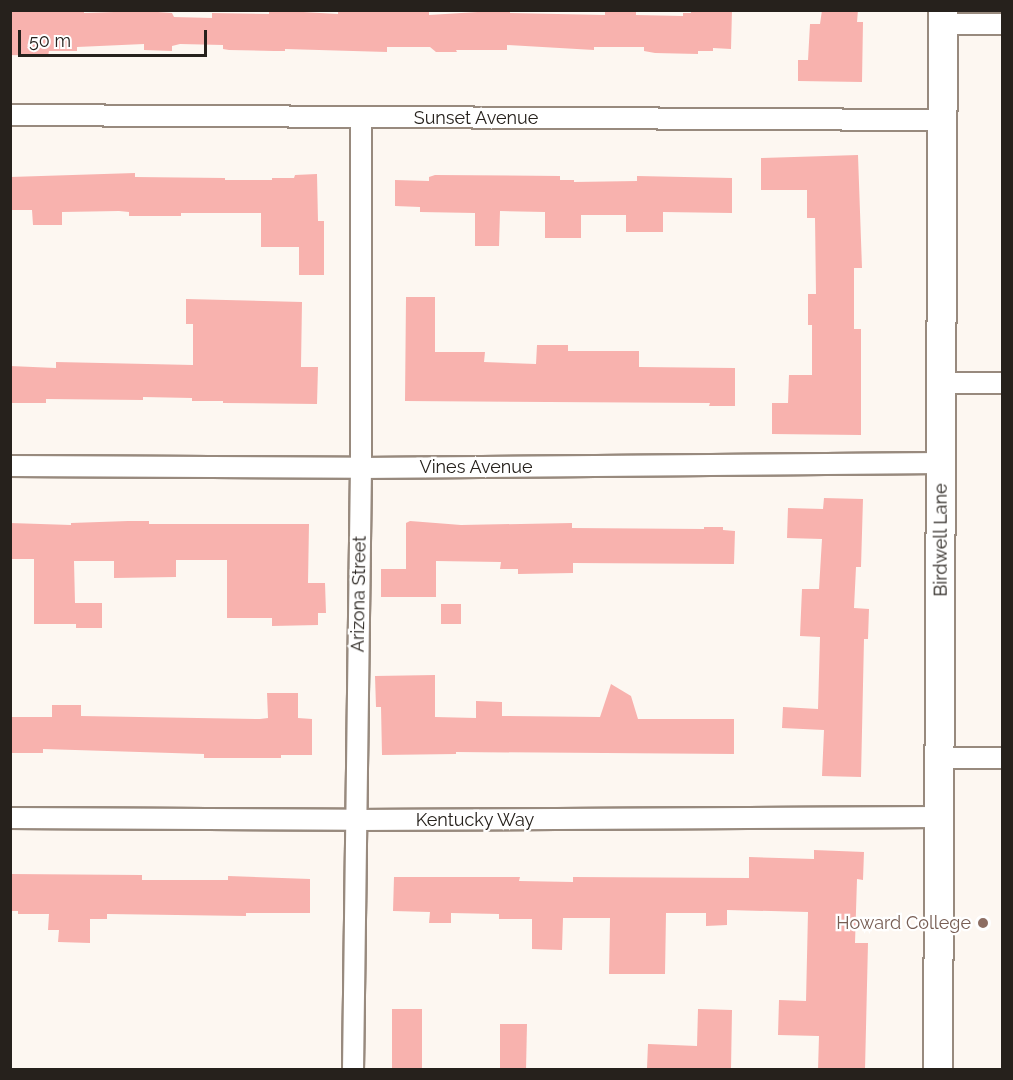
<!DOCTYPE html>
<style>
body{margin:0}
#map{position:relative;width:1013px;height:1080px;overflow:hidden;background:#fdf7f1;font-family:Raleway,sans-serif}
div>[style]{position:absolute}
.building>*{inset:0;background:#f8b2ae}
.roads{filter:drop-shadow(2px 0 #988a7e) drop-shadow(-2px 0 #988a7e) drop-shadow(0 2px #988a7e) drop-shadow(0 -2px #988a7e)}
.minor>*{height:20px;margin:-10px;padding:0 10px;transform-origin:10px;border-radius:10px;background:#fff}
.secondary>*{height:28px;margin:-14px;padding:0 14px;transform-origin:14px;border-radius:14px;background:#fff}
.dots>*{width:16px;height:16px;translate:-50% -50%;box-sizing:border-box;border:3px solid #fff;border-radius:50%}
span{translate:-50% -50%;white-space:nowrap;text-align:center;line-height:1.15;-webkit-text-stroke:4.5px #fff;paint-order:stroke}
.street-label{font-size:18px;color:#26211c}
.education-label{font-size:18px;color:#785e54}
.right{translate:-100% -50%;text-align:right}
.frame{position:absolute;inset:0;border:12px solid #26211c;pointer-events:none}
.scale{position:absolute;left:18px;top:30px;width:189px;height:27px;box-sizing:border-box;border:3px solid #26211c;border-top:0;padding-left:8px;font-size:18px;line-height:21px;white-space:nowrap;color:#26211c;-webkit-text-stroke:4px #fff;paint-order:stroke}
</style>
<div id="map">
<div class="building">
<div style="clip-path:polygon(10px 10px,84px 10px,84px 13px,144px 11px,172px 13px,174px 17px,212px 18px,212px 13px,269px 14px,269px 10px,338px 14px,338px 10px,429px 10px,429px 15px,510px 10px,510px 13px,605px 15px,605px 10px,636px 10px,636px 15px,683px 16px,683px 13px,691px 13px,691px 10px,732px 10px,731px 49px,713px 48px,713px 51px,698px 51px,698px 54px,655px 53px,644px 51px,644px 47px,594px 47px,594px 50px,507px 45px,507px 50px,456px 50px,457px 52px,436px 52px,430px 47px,387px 47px,387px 52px,285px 49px,285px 51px,274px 51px,229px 50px,223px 49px,223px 45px,180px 44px,172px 46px,172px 51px,144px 50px,144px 44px,77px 47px,77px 51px,49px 51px,48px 56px,10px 55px)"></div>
<div style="clip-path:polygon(822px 10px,858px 10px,857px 22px,863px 22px,862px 82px,798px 81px,798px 60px,808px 60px,810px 24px,820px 24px)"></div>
<div style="clip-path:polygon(858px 155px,862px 268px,854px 268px,854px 329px,861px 329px,861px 435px,772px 434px,772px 403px,788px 403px,789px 375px,812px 375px,812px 325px,808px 325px,808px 294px,816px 294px,815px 218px,807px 218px,807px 190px,761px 190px,761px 158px)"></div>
<div style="clip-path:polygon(135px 173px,135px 177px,225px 178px,225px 180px,272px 180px,272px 178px,294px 178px,295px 175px,317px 174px,318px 221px,324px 221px,324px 275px,299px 275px,299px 247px,261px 247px,261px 213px,181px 213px,181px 216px,129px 216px,129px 212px,119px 211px,62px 212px,62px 225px,33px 225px,32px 210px,10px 210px,10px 177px)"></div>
<div style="clip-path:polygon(435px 175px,560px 176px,560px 180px,574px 180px,574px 182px,637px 181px,637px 176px,732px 178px,732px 213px,663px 212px,663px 232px,626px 232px,626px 215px,581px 215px,581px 238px,545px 238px,545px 212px,500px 211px,499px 246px,475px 246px,475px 213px,420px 212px,420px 207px,395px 206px,395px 180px,429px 181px,429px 177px)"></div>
<div style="clip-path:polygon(406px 297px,435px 297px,435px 352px,485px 352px,484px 362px,536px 364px,537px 345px,568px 345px,568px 351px,639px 351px,639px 367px,735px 368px,735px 406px,709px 406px,710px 403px,405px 401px)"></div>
<div style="clip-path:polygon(186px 299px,302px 302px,301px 367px,318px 367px,317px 404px,223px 403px,223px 401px,192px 401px,192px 398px,143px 397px,143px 400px,46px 399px,46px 403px,10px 403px,10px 366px,56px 368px,56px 362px,193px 365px,193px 324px,186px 324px)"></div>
<div style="clip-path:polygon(824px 498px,863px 499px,861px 567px,856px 567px,854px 608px,869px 609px,868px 639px,864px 639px,861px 777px,822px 776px,824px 730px,782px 728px,783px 707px,818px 709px,820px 637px,800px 636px,802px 589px,819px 589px,822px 539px,787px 538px,788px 508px,823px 509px)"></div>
<div style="clip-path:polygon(128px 521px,149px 521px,149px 524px,309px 524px,308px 583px,325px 583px,326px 613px,318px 613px,318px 625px,272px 626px,272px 618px,227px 618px,227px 560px,176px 560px,176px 577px,114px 578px,114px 561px,74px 561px,75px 603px,102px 603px,102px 628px,76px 628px,76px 624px,34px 624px,34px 559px,10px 559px,10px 523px,71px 525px,71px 523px)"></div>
<div style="clip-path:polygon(410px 521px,461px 525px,572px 523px,572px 528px,704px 529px,704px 527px,723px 527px,723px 530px,735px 531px,734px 564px,573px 563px,573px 573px,518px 574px,518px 569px,500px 569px,501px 562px,436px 561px,436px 597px,381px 597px,381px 569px,406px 569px,406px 523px)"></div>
<div style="clip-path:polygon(441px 604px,461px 604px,461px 624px,441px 624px)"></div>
<div style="clip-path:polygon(435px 675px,435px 717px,476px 718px,476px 701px,502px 702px,502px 716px,600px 717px,611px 684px,631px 696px,638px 719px,734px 719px,734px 754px,456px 752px,456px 754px,382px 755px,381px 707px,376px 707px,375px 676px)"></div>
<div style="clip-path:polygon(267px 693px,298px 693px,298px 718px,312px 719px,312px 755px,281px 755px,281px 758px,204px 758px,204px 754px,43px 749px,43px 753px,10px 753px,10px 717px,52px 717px,52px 705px,81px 705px,81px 716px,260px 719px,268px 718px)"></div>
<div style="clip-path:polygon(814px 850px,864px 852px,863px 880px,857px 879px,855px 943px,868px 943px,865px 1070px,818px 1070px,819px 1036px,778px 1035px,779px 1000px,806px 1001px,808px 912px,727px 910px,727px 925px,706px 926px,706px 913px,666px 913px,665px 974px,609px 974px,610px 918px,563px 918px,562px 950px,532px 949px,532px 919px,499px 919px,499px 914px,451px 913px,451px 923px,429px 923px,430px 912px,393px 911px,394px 877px,520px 877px,519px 881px,573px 882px,573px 877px,749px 878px,749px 857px,814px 859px)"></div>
<div style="clip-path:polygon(10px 874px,142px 875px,142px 880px,228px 880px,228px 876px,310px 879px,310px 913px,246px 913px,246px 916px,107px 914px,107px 919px,90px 919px,90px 943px,58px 942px,59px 930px,48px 930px,49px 914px,18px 914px,18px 911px,10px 911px)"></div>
<div style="clip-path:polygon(392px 1009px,422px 1009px,422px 1070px,392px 1070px)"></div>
<div style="clip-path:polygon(698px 1009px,732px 1010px,731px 1070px,647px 1068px,648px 1044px,697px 1046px)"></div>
<div style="clip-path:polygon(500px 1024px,527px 1024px,526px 1070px,500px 1070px)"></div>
</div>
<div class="roads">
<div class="minor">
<div style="left:943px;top:24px;width:59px"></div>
<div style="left:10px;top:115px;width:932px;rotate:0.31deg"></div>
<div style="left:941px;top:383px;width:61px"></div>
<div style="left:10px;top:466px;width:351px;rotate:0.3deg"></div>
<div style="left:361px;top:468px;width:580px;rotate:-0.49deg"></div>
<div style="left:939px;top:758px;width:63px"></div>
<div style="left:10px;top:818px;width:346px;rotate:0.3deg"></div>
<div style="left:356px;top:820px;width:583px;rotate:-0.29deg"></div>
<div style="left:353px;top:1070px;width:602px;rotate:-89.24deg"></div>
<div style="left:361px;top:468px;width:350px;rotate:-90deg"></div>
</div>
<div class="secondary">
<div style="left:938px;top:1070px;width:1060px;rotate:-89.73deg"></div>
</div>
</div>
<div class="dots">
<div style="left:983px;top:923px;background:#8d6e63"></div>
</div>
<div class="street-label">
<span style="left:476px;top:118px">Sunset Avenue</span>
<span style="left:476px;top:467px">Vines Avenue</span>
<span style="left:941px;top:540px;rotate:-90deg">Birdwell Lane</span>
<span style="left:359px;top:594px;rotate:-89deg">Arizona Street</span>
<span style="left:475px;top:820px">Kentucky Way</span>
</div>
<div class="education-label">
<span class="right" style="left:971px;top:923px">Howard College</span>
</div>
<div class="frame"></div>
<div class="scale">50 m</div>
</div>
